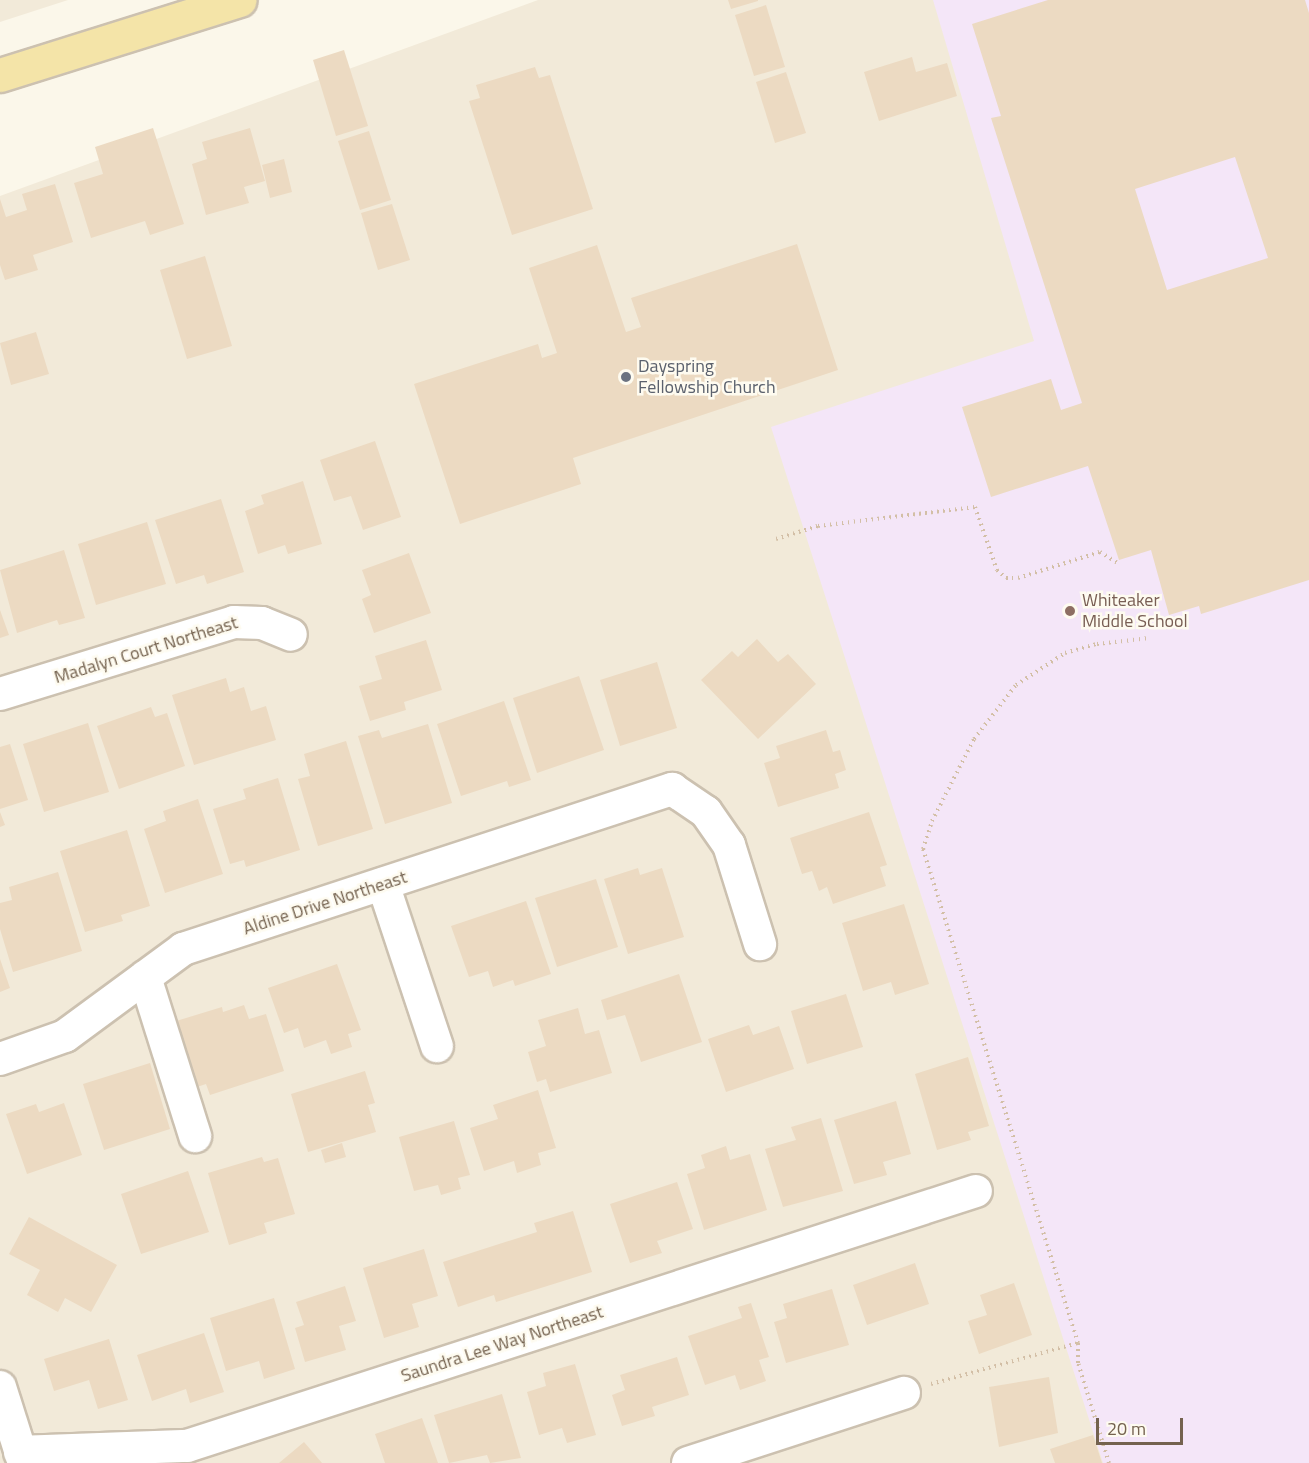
<!DOCTYPE html>
<style>
body{margin:0}
#map{position:relative;width:1309px;height:1463px;overflow:hidden;background:#fbf7ea;font-family:"Titillium Web",sans-serif}
div>[style]{position:absolute}
.residential>*{inset:0;background:#f2ead9}
.education>*{inset:0;background:#f4e6f8}
.building>*{inset:0;background:#ecdac2}
.path>*{height:4px;margin-top:-2px;transform-origin:0;background:repeating-linear-gradient(90deg,#d3bfa6 0 1.5px,transparent 0 6px)}
.roads{filter:drop-shadow(2px 0 #ccc1b0) drop-shadow(-2px 0 #ccc1b0) drop-shadow(0 2px #ccc1b0) drop-shadow(0 -2px #ccc1b0)}
.minor>*{height:32px;margin:-16px;padding:0 16px;transform-origin:16px;border-radius:16px;background:#fff}
.major>*{height:33px;margin:-16.5px;padding:0 16.5px;transform-origin:16.5px;border-radius:16.5px;background:#f4e4a8}
.dots>*{width:16px;height:16px;translate:-50% -50%;box-sizing:border-box;border:3px solid #fefbf0;border-radius:50%}
span{translate:-50% -50%;white-space:nowrap;text-align:center;line-height:1.15;-webkit-text-stroke:5px #fefbf0;paint-order:stroke}
.worship-label{font-size:18px;color:#5b616d}
.left{translate:0 -50%;text-align:left}
.education-label{font-size:18px;color:#785e54}
.street-label{font-size:18px;color:#74624f}
.scale{position:absolute;left:1096px;top:1418px;width:87px;height:27px;box-sizing:border-box;border:3px solid #74624f;border-top:0;padding-left:8px;font-size:18px;line-height:21px;white-space:nowrap;color:#74624f;-webkit-text-stroke:4px #fefbf0;paint-order:stroke}
</style>
<div id="map">
<div class="residential">
<div style="clip-path:polygon(0 0,68px 0,0 22px)"></div>
<div style="clip-path:polygon(538px 0,1309px 0,1309px 1463px,0 1463px,0 196px)"></div>
</div>
<div class="education">
<div style="clip-path:polygon(933px 0,1309px 0,1309px 1463px,1103px 1463px,771px 427px,1034px 341px)"></div>
</div>
<div class="building">
<div style="clip-path:polygon(728px 0,758px 0,758px 1px,731px 9px)"></div>
<div style="clip-path:polygon(evenodd,1048px 0,1305px 0,1309px 13px,1309px 580px,1201px 614px,1199px 606px,1169px 615px,1151px 550px,1119px 560px,1088px 466px,991px 497px,962px 407px,1051px 379px,1061px 410px,1082px 403px,991px 118px,1001px 116px,972px 24px,1048px 0,1235px 157px,1268px 258px,1167px 290px,1135px 189px,1235px 157px)"></div>
<div style="clip-path:polygon(766px 5px,785px 67px,754px 76px,735px 15px)"></div>
<div style="clip-path:polygon(344px 50px,368px 126px,336px 136px,313px 60px)"></div>
<div style="clip-path:polygon(912px 57px,916px 72px,947px 63px,957px 96px,879px 121px,864px 72px)"></div>
<div style="clip-path:polygon(535px 67px,539px 78px,550px 75px,593px 209px,512px 235px,469px 101px,480px 98px,476px 85px)"></div>
<div style="clip-path:polygon(786px 72px,806px 133px,775px 143px,756px 82px)"></div>
<div style="clip-path:polygon(153px 128px,184px 224px,150px 235px,145px 221px,91px 238px,74px 183px,103px 174px,95px 147px)"></div>
<div style="clip-path:polygon(250px 128px,265px 181px,244px 187px,249px 203px,206px 215px,192px 164px,207px 159px,202px 142px)"></div>
<div style="clip-path:polygon(369px 131px,391px 200px,360px 210px,338px 141px)"></div>
<div style="clip-path:polygon(284px 159px,292px 192px,270px 198px,262px 165px)"></div>
<div style="clip-path:polygon(55px 184px,73px 242px,33px 255px,38px 270px,5px 280px,0 265px,0 199px,6px 217px,27px 210px,22px 194px)"></div>
<div style="clip-path:polygon(392px 204px,410px 260px,378px 270px,361px 213px)"></div>
<div style="clip-path:polygon(797px 244px,838px 370px,573px 458px,581px 484px,460px 524px,414px 384px,538px 344px,542px 358px,557px 353px,529px 268px,597px 245px,626px 332px,641px 327px,631px 298px)"></div>
<div style="clip-path:polygon(205px 256px,232px 346px,187px 359px,160px 270px)"></div>
<div style="clip-path:polygon(36px 332px,49px 374px,11px 385px,0 343px)"></div>
<div style="clip-path:polygon(375px 441px,401px 517px,363px 530px,351px 496px,334px 501px,320px 460px)"></div>
<div style="clip-path:polygon(303px 481px,322px 544px,288px 554px,285px 545px,258px 554px,245px 511px,264px 504px,261px 495px)"></div>
<div style="clip-path:polygon(221px 499px,244px 572px,207px 584px,204px 575px,176px 584px,155px 520px)"></div>
<div style="clip-path:polygon(147px 522px,166px 584px,96px 605px,78px 544px)"></div>
<div style="clip-path:polygon(64px 550px,85px 618px,59px 625px,57px 620px,17px 633px,0 570px)"></div>
<div style="clip-path:polygon(409px 553px,431px 613px,374px 633px,362px 599px,371px 595px,362px 570px)"></div>
<div style="clip-path:polygon(0 610px,9px 635px,0 638px)"></div>
<div style="clip-path:polygon(757px 639px,778px 662px,788px 654px,816px 684px,758px 739px,701px 680px,732px 651px,738px 657px)"></div>
<div style="clip-path:polygon(426px 640px,442px 690px,404px 702px,406px 710px,370px 721px,359px 686px,382px 679px,375px 656px)"></div>
<div style="clip-path:polygon(657px 662px,677px 728px,620px 746px,600px 680px)"></div>
<div style="clip-path:polygon(579px 676px,604px 750px,537px 773px,513px 698px)"></div>
<div style="clip-path:polygon(226px 678px,230px 692px,244px 687px,251px 711px,266px 706px,276px 740px,194px 765px,172px 695px)"></div>
<div style="clip-path:polygon(504px 701px,531px 780px,509px 787px,507px 781px,461px 796px,437px 724px)"></div>
<div style="clip-path:polygon(151px 707px,155px 717px,167px 713px,185px 766px,119px 789px,97px 726px)"></div>
<div style="clip-path:polygon(88px 723px,109px 792px,44px 812px,23px 744px)"></div>
<div style="clip-path:polygon(428px 724px,452px 803px,385px 824px,358px 736px,379px 730px,382px 738px)"></div>
<div style="clip-path:polygon(826px 730px,833px 752px,840px 750px,846px 770px,835px 774px,839px 788px,778px 807px,764px 763px,780px 758px,776px 746px)"></div>
<div style="clip-path:polygon(346px 741px,373px 829px,318px 846px,298px 779px,310px 776px,304px 754px)"></div>
<div style="clip-path:polygon(10px 744px,28px 800px,0 809px,0 747px)"></div>
<div style="clip-path:polygon(278px 778px,300px 850px,246px 867px,244px 860px,230px 864px,213px 809px,246px 799px,243px 789px)"></div>
<div style="clip-path:polygon(198px 799px,223px 874px,165px 893px,144px 829px,166px 821px,163px 811px)"></div>
<div style="clip-path:polygon(0 812px,5px 825px,0 827px)"></div>
<div style="clip-path:polygon(869px 812px,887px 865px,880px 867px,886px 886px,833px 904px,827px 887px,819px 891px,812px 871px,802px 874px,790px 838px)"></div>
<div style="clip-path:polygon(127px 830px,150px 906px,121px 915px,123px 921px,85px 932px,60px 851px)"></div>
<div style="clip-path:polygon(638px 868px,640px 875px,662px 868px,684px 937px,628px 954px,604px 879px)"></div>
<div style="clip-path:polygon(58px 872px,82px 951px,13px 972px,0 929px,0 903px,12px 900px,9px 887px)"></div>
<div style="clip-path:polygon(596px 879px,618px 947px,557px 967px,535px 898px)"></div>
<div style="clip-path:polygon(526px 901px,551px 974px,515px 986px,513px 980px,493px 987px,488px 971px,469px 977px,451px 926px)"></div>
<div style="clip-path:polygon(904px 904px,929px 984px,895px 995px,891px 982px,863px 991px,842px 923px)"></div>
<div style="clip-path:polygon(0 959px,10px 988px,0 992px)"></div>
<div style="clip-path:polygon(337px 964px,361px 1030px,348px 1034px,352px 1047px,331px 1054px,326px 1040px,304px 1048px,298px 1028px,284px 1033px,268px 988px)"></div>
<div style="clip-path:polygon(679px 974px,702px 1042px,641px 1062px,625px 1015px,607px 1020px,601px 1000px)"></div>
<div style="clip-path:polygon(846px 994px,863px 1047px,807px 1064px,791px 1011px)"></div>
<div style="clip-path:polygon(244px 1005px,249px 1019px,266px 1014px,284px 1071px,210px 1095px,206px 1084px,194px 1088px,173px 1022px,222px 1007px,223px 1012px)"></div>
<div style="clip-path:polygon(578px 1008px,585px 1034px,599px 1030px,612px 1073px,550px 1092px,546px 1079px,537px 1082px,528px 1052px,546px 1046px,538px 1020px)"></div>
<div style="clip-path:polygon(749px 1025px,753px 1035px,779px 1026px,794px 1069px,726px 1092px,708px 1039px)"></div>
<div style="clip-path:polygon(968px 1057px,989px 1126px,968px 1132px,971px 1140px,937px 1150px,915px 1074px)"></div>
<div style="clip-path:polygon(150px 1063px,170px 1129px,104px 1150px,83px 1084px)"></div>
<div style="clip-path:polygon(365px 1071px,375px 1103px,368px 1105px,376px 1132px,308px 1152px,291px 1094px)"></div>
<div style="clip-path:polygon(538px 1090px,556px 1148px,538px 1153px,541px 1165px,517px 1173px,514px 1161px,484px 1171px,470px 1128px,498px 1119px,493px 1105px)"></div>
<div style="clip-path:polygon(896px 1101px,911px 1154px,883px 1162px,887px 1175px,854px 1184px,834px 1120px)"></div>
<div style="clip-path:polygon(64px 1103px,82px 1155px,27px 1174px,6px 1114px,36px 1104px,39px 1112px)"></div>
<div style="clip-path:polygon(821px 1118px,843px 1191px,783px 1207px,765px 1149px,796px 1140px,791px 1127px)"></div>
<div style="clip-path:polygon(454px 1121px,470px 1175px,458px 1178px,461px 1189px,441px 1195px,438px 1185px,414px 1191px,399px 1137px)"></div>
<div style="clip-path:polygon(342px 1143px,346px 1157px,325px 1163px,321px 1150px)"></div>
<div style="clip-path:polygon(726px 1146px,730px 1160px,750px 1154px,767px 1210px,704px 1230px,687px 1174px,705px 1168px,701px 1155px)"></div>
<div style="clip-path:polygon(262px 1157px,264px 1162px,278px 1158px,295px 1214px,264px 1223px,267px 1233px,229px 1245px,208px 1173px)"></div>
<div style="clip-path:polygon(188px 1171px,209px 1232px,141px 1254px,121px 1194px)"></div>
<div style="clip-path:polygon(677px 1182px,693px 1229px,657px 1241px,662px 1253px,630px 1263px,610px 1204px)"></div>
<div style="clip-path:polygon(573px 1211px,592px 1272px,496px 1302px,494px 1295px,458px 1307px,443px 1262px,537px 1232px,534px 1223px)"></div>
<div style="clip-path:polygon(29px 1217px,117px 1265px,91px 1312px,65px 1298px,58px 1312px,27px 1295px,40px 1270px,9px 1254px)"></div>
<div style="clip-path:polygon(424px 1249px,438px 1296px,412px 1304px,419px 1327px,384px 1338px,363px 1268px)"></div>
<div style="clip-path:polygon(915px 1263px,929px 1304px,867px 1325px,853px 1285px)"></div>
<div style="clip-path:polygon(1014px 1283px,1032px 1335px,979px 1354px,968px 1321px,987px 1315px,980px 1295px)"></div>
<div style="clip-path:polygon(345px 1286px,356px 1321px,339px 1326px,346px 1350px,305px 1362px,295px 1328px,304px 1325px,296px 1302px)"></div>
<div style="clip-path:polygon(832px 1289px,849px 1345px,786px 1363px,774px 1322px,787px 1318px,783px 1304px)"></div>
<div style="clip-path:polygon(274px 1298px,295px 1369px,264px 1379px,259px 1361px,226px 1371px,210px 1318px)"></div>
<div style="clip-path:polygon(751px 1303px,769px 1357px,759px 1360px,766px 1381px,740px 1390px,735px 1375px,705px 1385px,688px 1336px,742px 1318px,738px 1307px)"></div>
<div style="clip-path:polygon(204px 1333px,224px 1392px,190px 1403px,186px 1389px,152px 1401px,137px 1355px)"></div>
<div style="clip-path:polygon(109px 1339px,128px 1400px,98px 1409px,89px 1380px,54px 1391px,44px 1359px)"></div>
<div style="clip-path:polygon(677px 1357px,689px 1395px,652px 1407px,655px 1416px,622px 1426px,612px 1395px,625px 1390px,620px 1375px)"></div>
<div style="clip-path:polygon(575px 1364px,596px 1435px,567px 1443px,562px 1428px,539px 1435px,527px 1392px,546px 1386px,543px 1373px)"></div>
<div style="clip-path:polygon(1049px 1377px,1058px 1433px,999px 1447px,989px 1387px)"></div>
<div style="clip-path:polygon(502px 1394px,521px 1458px,490px 1463px,487px 1455px,449px 1463px,434px 1415px)"></div>
<div style="clip-path:polygon(422px 1418px,438px 1463px,385px 1463px,375px 1434px)"></div>
<div style="clip-path:polygon(1093px 1435px,1102px 1463px,1055px 1463px,1050px 1449px)"></div>
<div style="clip-path:polygon(304px 1442px,322px 1463px,279px 1463px)"></div>
</div>
<div class="path">
<div style="left:776px;top:539px;width:44px;rotate:-17.2deg"></div>
<div style="left:818px;top:526px;width:158px;rotate:-6.9deg"></div>
<div style="left:975px;top:507px;width:67px;rotate:70.8deg"></div>
<div style="left:997px;top:570px;width:12px;rotate:42deg"></div>
<div style="left:1006px;top:578px;width:12px"></div>
<div style="left:1018px;top:578px;width:86px;rotate:-17.6deg"></div>
<div style="left:1100px;top:552px;width:22px;rotate:32deg"></div>
<div style="left:931px;top:1384px;width:153px;rotate:-15.6deg"></div>
<div style="left:1109px;top:1463px;width:105px;rotate:-107.2deg"></div>
<div style="left:1078px;top:1363px;width:20px;rotate:-90deg"></div>
<div style="left:1078px;top:1343px;width:518px;rotate:-107.42deg"></div>
<div style="left:923px;top:849px;width:29px;rotate:-72deg"></div>
<div style="left:932px;top:821px;width:92px;rotate:-62.9deg"></div>
<div style="left:974px;top:739px;width:68px;rotate:-52.1deg"></div>
<div style="left:1016px;top:685px;width:59px;rotate:-33.1deg"></div>
<div style="left:1065px;top:653px;width:33px;rotate:-16deg"></div>
<div style="left:1097px;top:644px;width:53px;rotate:-6.5deg"></div>
</div>
<div class="roads">
<div class="minor">
<div style="left:0;top:694px;width:245px;rotate:-17.1deg"></div>
<div style="left:234px;top:622px;width:28px;rotate:2deg"></div>
<div style="left:262px;top:623px;width:31px;rotate:22deg"></div>
<div style="left:383px;top:884px;width:171px;rotate:71.6deg"></div>
<div style="left:145px;top:977px;width:167px;rotate:72.5deg"></div>
<div style="left:0;top:1059px;width:69px;rotate:-19.5deg"></div>
<div style="left:65px;top:1036px;width:147px;rotate:-36.4deg"></div>
<div style="left:183px;top:949px;width:515px;rotate:-18.12deg"></div>
<div style="left:672px;top:789px;width:41px;rotate:34.1deg"></div>
<div style="left:706px;top:812px;width:40px;rotate:55.1deg"></div>
<div style="left:729px;top:845px;width:104px;rotate:72.6deg"></div>
<div style="left:0;top:1387px;width:80px;rotate:72.5deg"></div>
<div style="left:20px;top:1452px;width:167px;rotate:-2.1deg"></div>
<div style="left:187px;top:1446px;width:829px;rotate:-17.91deg"></div>
<div style="left:688px;top:1463px;width:227px;rotate:-18deg"></div>
</div>
<div class="major">
<div style="left:0;top:75px;width:251px;rotate:-17.4deg"></div>
</div>
</div>
<div class="dots">
<div style="left:626px;top:377px;background:#6b7280"></div>
<div style="left:1070px;top:611px;background:#8d6e63"></div>
</div>
<div class="worship-label">
<span class="left" style="left:638px;top:377px">Dayspring<br>Fellowship Church</span>
</div>
<div class="education-label">
<span class="left" style="left:1082px;top:611px">Whiteaker<br>Middle School</span>
</div>
<div class="street-label">
<span style="left:146px;top:650px;rotate:-17deg">Madalyn Court Northeast</span>
<span style="left:325px;top:903px;rotate:-18deg">Aldine Drive Northeast</span>
<span style="left:502px;top:1344px;rotate:-18deg">Saundra Lee Way Northeast</span>
</div>
<div class="scale">20 m</div>
</div>
